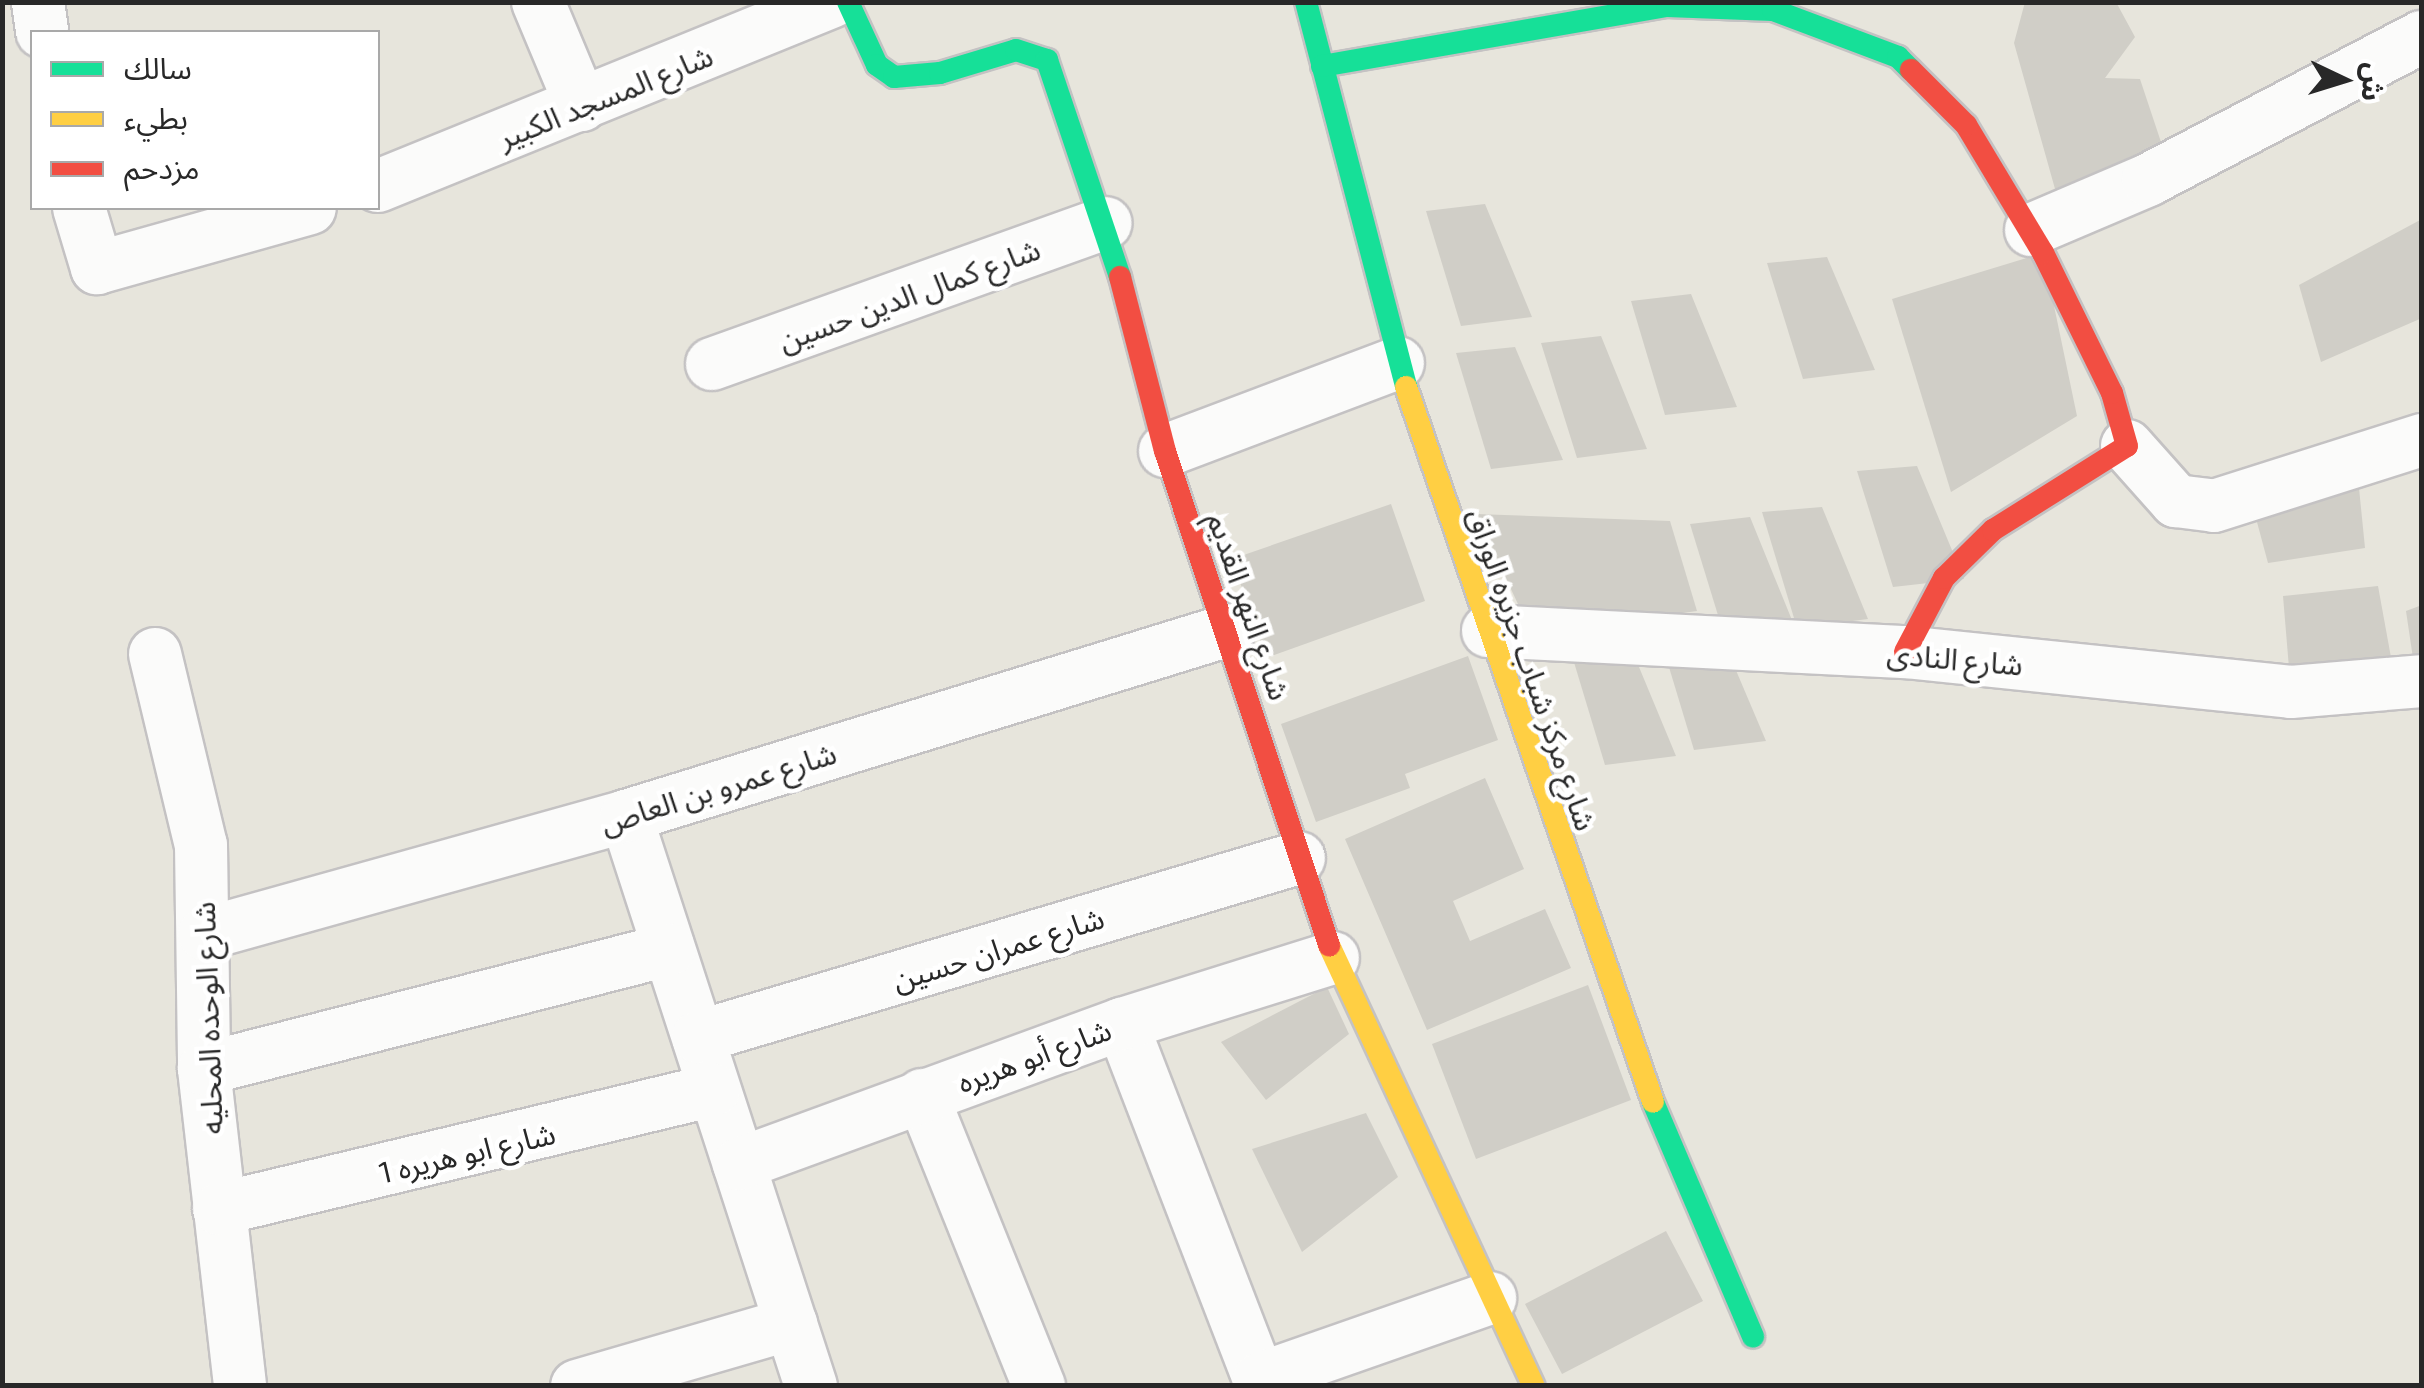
<!DOCTYPE html>
<meta charset="utf-8">
<style>
body{margin:0}
#map{position:relative;width:2424px;height:1388px;overflow:hidden;background:#e7e5dc;font-family:"Exo 2","Noto Sans Arabic",sans-serif}
div>[style]{position:absolute}
.building>*{inset:0;background:#d0cec7}
.roads{filter:drop-shadow(2px 0 #c4c2c3) drop-shadow(-2px 0 #c4c2c3) drop-shadow(0 2px #c4c2c3) drop-shadow(0 -2px #c4c2c3)}
.street>*{height:52px;margin:-26px;padding:0 26px;transform-origin:26px;border-radius:26px;background:#fbfbfa}
.fast>*{height:22px;margin:-11px;padding:0 11px;transform-origin:11px;border-radius:11px;background:#16e098}
.slow>*{height:22px;margin:-11px;padding:0 11px;transform-origin:11px;border-radius:11px;background:#ffcf43}
.jam>*{height:22px;margin:-11px;padding:0 11px;transform-origin:11px;border-radius:11px;background:#f24e42}
span{translate:-50% -50%;white-space:nowrap;text-align:center;line-height:1.15;-webkit-text-stroke:9px #fff;paint-order:stroke}
.street-label{font-size:30px;color:#282828}
.frame{position:absolute;inset:0;border:5px solid #282828;pointer-events:none}
.legend{position:absolute;left:30px;top:30px;width:350px;height:180px;box-sizing:border-box;background:#fff;border:2px solid #a9a9a9;margin:0;padding:12px 18px;list-style:none;font-size:30px;color:#282828}
.legend li{display:flex;align-items:center;gap:20px;height:50px}
.legend b{width:50px;border:2px solid #a9a9a9}
.north{position:absolute;left:2294px;top:30px;width:100px;height:100px;-webkit-text-stroke:8px #fff;paint-order:stroke;rotate:94deg;font-size:28px;font-weight:700;line-height:40px;text-align:center;color:#282828}
.north::after{content:'';display:block;margin:auto;width:35px;height:45px;background:#282828;clip-path:polygon(50% 0,100% 100%,50% 72%,0 100%)}
</style>
<div id="map">
<div class="building">
<div style="clip-path:polygon(2025px 2px,2116px 2px,2135px 37px,2105px 78px,2140px 79px,2162px 145px,2057px 196px,2014px 43px)"></div>
<div style="clip-path:polygon(1485px 204px,1532px 317px,1461px 326px,1426px 211px)"></div>
<div style="clip-path:polygon(2422px 219px,2422px 318px,2321px 362px,2299px 285px)"></div>
<div style="clip-path:polygon(2043px 253px,2077px 416px,1951px 492px,1892px 299px)"></div>
<div style="clip-path:polygon(1827px 257px,1875px 370px,1803px 379px,1767px 263px)"></div>
<div style="clip-path:polygon(1691px 294px,1737px 407px,1665px 415px,1631px 301px)"></div>
<div style="clip-path:polygon(1601px 336px,1647px 449px,1577px 458px,1541px 343px)"></div>
<div style="clip-path:polygon(1515px 347px,1563px 460px,1491px 469px,1456px 353px)"></div>
<div style="clip-path:polygon(2354px 438px,2365px 548px,2268px 563px,2243px 470px)"></div>
<div style="clip-path:polygon(1917px 466px,1964px 579px,1893px 587px,1857px 471px)"></div>
<div style="clip-path:polygon(1391px 504px,1425px 601px,1266px 658px,1232px 559px)"></div>
<div style="clip-path:polygon(1822px 507px,1868px 619px,1797px 628px,1762px 512px)"></div>
<div style="clip-path:polygon(1476px 514px,1670px 521px,1697px 611px,1532px 634px)"></div>
<div style="clip-path:polygon(1750px 517px,1796px 630px,1725px 638px,1690px 524px)"></div>
<div style="clip-path:polygon(2378px 586px,2396px 685px,2291px 692px,2283px 596px)"></div>
<div style="clip-path:polygon(2422px 605px,2422px 664px,2414px 665px,2406px 611px)"></div>
<div style="clip-path:polygon(1718px 628px,1766px 741px,1694px 750px,1659px 634px)"></div>
<div style="clip-path:polygon(1629px 643px,1676px 756px,1605px 765px,1570px 649px)"></div>
<div style="clip-path:polygon(1468px 656px,1498px 740px,1405px 774px,1410px 788px,1316px 822px,1281px 724px)"></div>
<div style="clip-path:polygon(1485px 778px,1524px 869px,1453px 901px,1470px 941px,1545px 909px,1571px 968px,1427px 1030px,1345px 839px)"></div>
<div style="clip-path:polygon(1588px 985px,1631px 1100px,1476px 1159px,1432px 1044px)"></div>
<div style="clip-path:polygon(1327px 987px,1349px 1034px,1266px 1100px,1221px 1042px)"></div>
<div style="clip-path:polygon(1366px 1113px,1398px 1177px,1302px 1252px,1252px 1149px)"></div>
<div style="clip-path:polygon(1666px 1231px,1703px 1301px,1562px 1374px,1525px 1304px)"></div>
</div>
<div class="roads">
<div class="street">
<div style="left:38px;top:2px;width:30px;rotate:82deg"></div>
<div style="left:538px;top:2px;width:112px;rotate:67.3deg"></div>
<div style="left:378px;top:186px;width:489px;rotate:-22.1deg"></div>
<div style="left:79px;top:208px;width:63px;rotate:73.3deg"></div>
<div style="left:97px;top:268px;width:221px;rotate:-15.7deg"></div>
<div style="left:2031px;top:230px;width:127px;rotate:-23.1deg"></div>
<div style="left:2148px;top:180px;width:309px;rotate:-27.6deg"></div>
<div style="left:712px;top:364px;width:418px;rotate:-19.7deg"></div>
<div style="left:2127px;top:446px;width:74px;rotate:48.3deg"></div>
<div style="left:2176px;top:501px;width:38px;rotate:7deg"></div>
<div style="left:2214px;top:506px;width:218px;rotate:-17.6deg"></div>
<div style="left:1165px;top:451px;width:249px;rotate:-20.7deg"></div>
<div style="left:1488px;top:631px;width:418px;rotate:2.9deg"></div>
<div style="left:1905px;top:652px;width:388px;rotate:5.9deg"></div>
<div style="left:2291px;top:692px;width:131px;rotate:-4.8deg"></div>
<div style="left:155px;top:654px;width:196px;rotate:76.5deg"></div>
<div style="left:201px;top:845px;width:224px;rotate:89.2deg"></div>
<div style="left:204px;top:1069px;width:319px;rotate:83.5deg"></div>
<div style="left:626px;top:816px;width:599px;rotate:72.02deg"></div>
<div style="left:204px;top:934px;width:438px;rotate:-15.6deg"></div>
<div style="left:626px;top:816px;width:631px;rotate:-17.14deg"></div>
<div style="left:1122px;top:1024px;width:388px;rotate:68.9deg"></div>
<div style="left:698px;top:1037px;width:627px;rotate:-16.59deg"></div>
<div style="left:204px;top:1069px;width:480px;rotate:-14.4deg"></div>
<div style="left:922px;top:1095px;width:314px;rotate:68.1deg"></div>
<div style="left:739px;top:1164px;width:408px;rotate:-20.1deg"></div>
<div style="left:1122px;top:1024px;width:221px;rotate:-17.4deg"></div>
<div style="left:219px;top:1209px;width:509px;rotate:-13.52deg"></div>
<div style="left:1259px;top:1379px;width:245px;rotate:-19.3deg"></div>
<div style="left:577px;top:1386px;width:223px;rotate:-16.2deg"></div>
</div>
<div class="fast">
<div style="left:848px;top:2px;width:69px;rotate:65.3deg"></div>
<div style="left:877px;top:65px;width:21px;rotate:35deg"></div>
<div style="left:894px;top:77px;width:46px;rotate:-5deg"></div>
<div style="left:940px;top:73px;width:79px;rotate:-16.8deg"></div>
<div style="left:1016px;top:50px;width:33px;rotate:18deg"></div>
<div style="left:1047px;top:60px;width:229px;rotate:71.4deg"></div>
<div style="left:1306px;top:2px;width:398px;rotate:75.4deg"></div>
<div style="left:1322px;top:66px;width:350px;rotate:-9.9deg"></div>
<div style="left:1667px;top:6px;width:106px;rotate:2.2deg"></div>
<div style="left:1773px;top:10px;width:134px;rotate:20.6deg"></div>
<div style="left:1898px;top:57px;width:18px;rotate:45deg"></div>
<div style="left:1653px;top:1102px;width:255px;rotate:66.9deg"></div>
</div>
<div class="slow">
<div style="left:1406px;top:387px;width:756px;rotate:70.94deg"></div>
<div style="left:1329px;top:945px;width:486px;rotate:65.1deg"></div>
</div>
<div class="jam">
<div style="left:1120px;top:277px;width:180px;rotate:75.5deg"></div>
<div style="left:1165px;top:451px;width:521px;rotate:71.63deg"></div>
<div style="left:1905px;top:652px;width:84px;rotate:-62.2deg"></div>
<div style="left:1944px;top:578px;width:69px;rotate:-44.4deg"></div>
<div style="left:1993px;top:530px;width:158px;rotate:-32.1deg"></div>
<div style="left:2127px;top:446px;width:55px;rotate:-105.8deg"></div>
<div style="left:2112px;top:393px;width:156px;rotate:-116.2deg"></div>
<div style="left:2043px;top:253px;width:149px;rotate:-121deg"></div>
<div style="left:1966px;top:125px;width:78px;rotate:-135deg"></div>
</div>
</div>
<div class="street-label">
<span style="left:605px;top:96px;rotate:-22deg">شارع المسجد الكبير</span>
<span style="left:909px;top:294px;rotate:-20deg">شارع كمال الدين حسين</span>
<span style="left:1250px;top:606px;rotate:71deg">شارع النهر القديم</span>
<span style="left:1955px;top:658px;rotate:5deg">شارع النادى</span>
<span style="left:1533px;top:669px;rotate:71deg">شارع مركز شباب جزيره الوراق</span>
<span style="left:718px;top:787px;rotate:-17deg">شارع عمرو بن العاص</span>
<span style="left:998px;top:948px;rotate:-17deg">شارع عمران حسين</span>
<span style="left:207px;top:1018px;rotate:-92deg">شارع الوحده المحليه</span>
<span style="left:1034px;top:1055px;rotate:-20deg">شارع أبو هريره</span>
<span style="left:467px;top:1152px;rotate:-13deg">شارع ابو هريره 1</span>
</div>
<div class="frame"></div>
<ul class="legend">
<li><b style="height:12px;background:#16e098"></b>سالك</li>
<li><b style="height:12px;background:#ffcf43"></b>بطيء</li>
<li><b style="height:12px;background:#f24e42"></b>مزدحم</li>
</ul>
<div class="north">ش</div>
</div>
